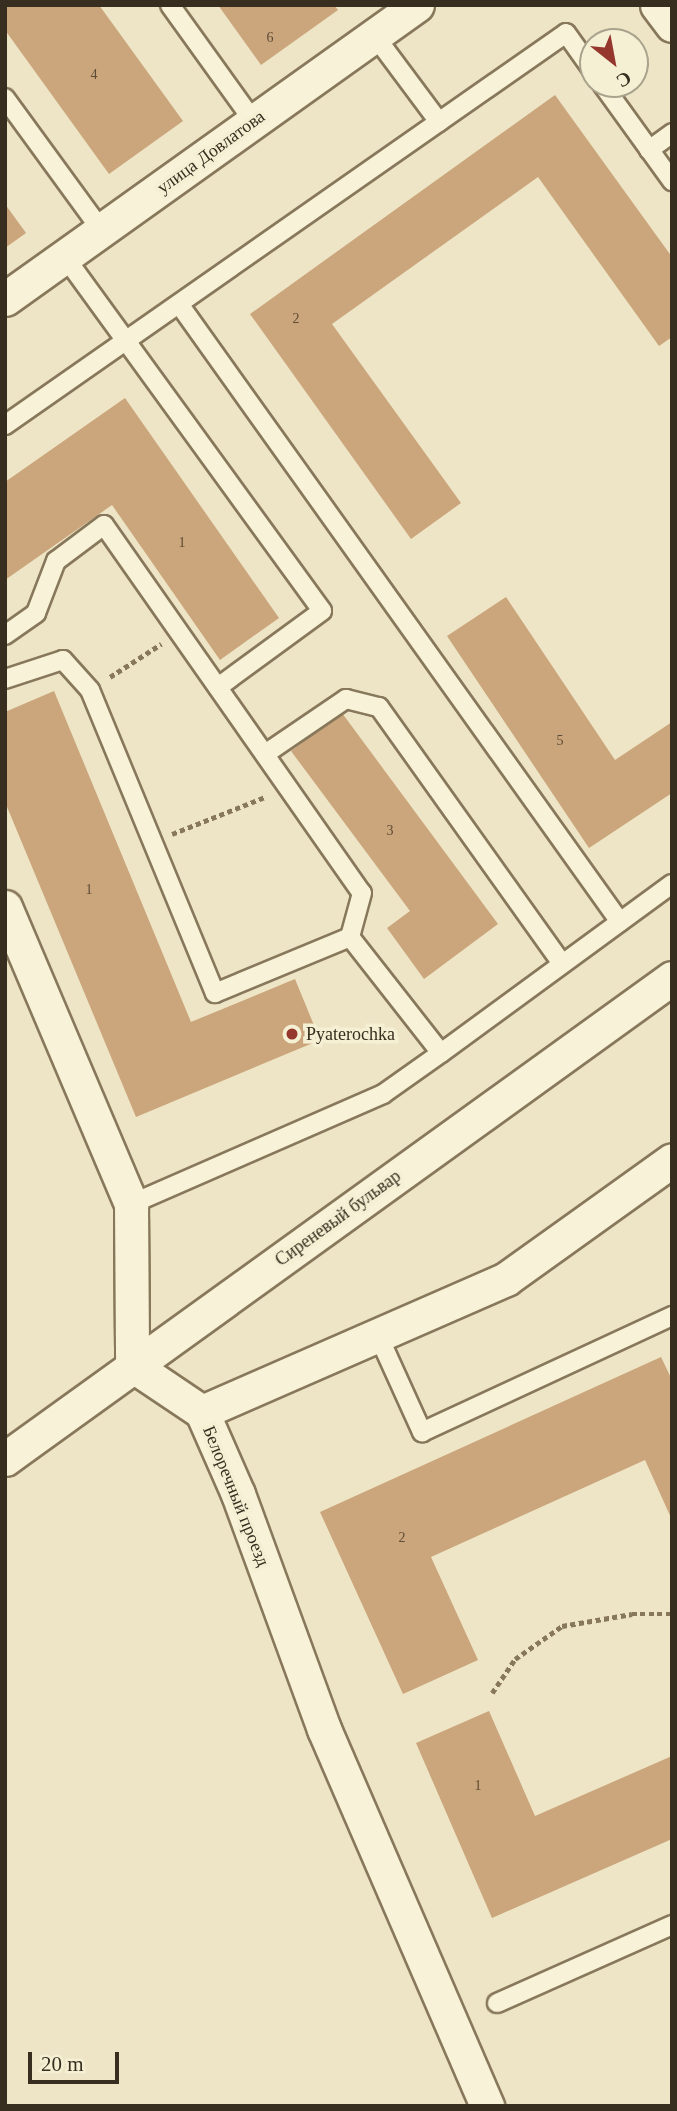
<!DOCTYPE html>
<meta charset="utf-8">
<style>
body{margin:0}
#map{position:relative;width:677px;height:2111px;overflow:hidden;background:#ede5c5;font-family:Georgia,serif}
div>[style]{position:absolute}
.building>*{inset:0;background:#cba57b}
.path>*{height:4.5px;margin-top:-2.25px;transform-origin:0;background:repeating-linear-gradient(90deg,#88785b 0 5px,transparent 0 8.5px)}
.roads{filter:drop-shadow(2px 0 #88785b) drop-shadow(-2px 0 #88785b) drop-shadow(0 2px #88785b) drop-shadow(0 -2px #88785b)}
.lane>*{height:18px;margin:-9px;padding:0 9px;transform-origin:9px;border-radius:9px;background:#f8f2d8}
.street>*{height:33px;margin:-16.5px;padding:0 16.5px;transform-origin:16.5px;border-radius:16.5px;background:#f8f2d8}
.dots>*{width:19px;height:19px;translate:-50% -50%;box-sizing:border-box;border:4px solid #f5efd4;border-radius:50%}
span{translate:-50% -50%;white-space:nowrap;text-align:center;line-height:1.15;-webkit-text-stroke:7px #f5efd4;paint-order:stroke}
.number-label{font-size:14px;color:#5d4c36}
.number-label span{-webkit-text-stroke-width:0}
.street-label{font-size:18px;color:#382e1f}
.poi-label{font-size:18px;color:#382e1f}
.left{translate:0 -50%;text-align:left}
.frame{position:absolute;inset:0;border:7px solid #382e1f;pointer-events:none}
.north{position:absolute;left:579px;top:28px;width:70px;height:70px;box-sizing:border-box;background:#f5efd4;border:2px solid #a9a28c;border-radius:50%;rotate:149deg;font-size:19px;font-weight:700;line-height:28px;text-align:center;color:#382e1f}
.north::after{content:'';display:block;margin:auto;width:24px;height:32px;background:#95372c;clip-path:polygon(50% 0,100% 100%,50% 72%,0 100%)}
.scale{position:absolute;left:28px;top:2052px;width:91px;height:32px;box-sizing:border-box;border:4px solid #382e1f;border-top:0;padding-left:9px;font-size:21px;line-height:24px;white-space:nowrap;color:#382e1f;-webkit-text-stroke:5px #f5efd4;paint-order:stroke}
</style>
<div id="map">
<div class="building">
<div style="clip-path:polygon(5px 5px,99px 5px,183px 121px,109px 174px,5px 30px)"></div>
<div style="clip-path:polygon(218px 5px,334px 5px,338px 10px,261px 65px)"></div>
<div style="clip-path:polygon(555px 95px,672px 257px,672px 337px,659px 346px,538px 177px,332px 324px,461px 503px,411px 539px,250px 314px)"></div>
<div style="clip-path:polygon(5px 204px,26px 233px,5px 248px)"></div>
<div style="clip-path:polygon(125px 398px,279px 618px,220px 660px,112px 505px,5px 580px,5px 482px)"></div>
<div style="clip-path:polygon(506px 597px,615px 760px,672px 722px,672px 793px,589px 848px,447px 636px)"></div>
<div style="clip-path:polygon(54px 691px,191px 1022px,295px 979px,320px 1040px,136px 1117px,5px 802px,5px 712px)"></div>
<div style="clip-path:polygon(342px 713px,498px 924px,424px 979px,387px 928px,410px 911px,291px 751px)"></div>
<div style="clip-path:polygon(661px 1357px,672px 1380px,672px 1520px,645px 1460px,431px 1557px,478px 1660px,403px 1694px,320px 1512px)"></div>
<div style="clip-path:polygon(489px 1711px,535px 1816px,672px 1756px,672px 1839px,492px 1918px,416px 1743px)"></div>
</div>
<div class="path">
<div style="left:110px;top:677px;width:61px;rotate:-32.9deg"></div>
<div style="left:172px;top:834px;width:100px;rotate:-21.7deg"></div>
<div style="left:492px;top:1693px;width:41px;rotate:-55.9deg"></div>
<div style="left:515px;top:1659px;width:57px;rotate:-35.1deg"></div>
<div style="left:562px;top:1626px;width:71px;rotate:-9.7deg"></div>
<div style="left:632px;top:1614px;width:40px"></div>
</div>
<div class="roads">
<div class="lane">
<div style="left:170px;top:5px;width:144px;rotate:54.3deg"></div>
<div style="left:375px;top:36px;width:107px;rotate:53.3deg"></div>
<div style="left:602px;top:84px;width:120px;rotate:54.2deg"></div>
<div style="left:5px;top:98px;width:165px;rotate:53.9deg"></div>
<div style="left:649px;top:150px;width:29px;rotate:-36deg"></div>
<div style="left:65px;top:257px;width:437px;rotate:54deg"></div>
<div style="left:322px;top:611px;width:129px;rotate:143.8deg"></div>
<div style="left:179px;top:304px;width:759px;rotate:54.49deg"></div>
<div style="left:5px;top:425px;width:684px;rotate:-34.94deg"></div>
<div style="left:566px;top:33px;width:47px;rotate:54.6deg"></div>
<div style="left:5px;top:635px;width:38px;rotate:-35deg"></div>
<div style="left:36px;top:613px;width:56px;rotate:-69deg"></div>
<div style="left:56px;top:561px;width:60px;rotate:-36.9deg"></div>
<div style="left:104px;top:525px;width:449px;rotate:55deg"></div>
<div style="left:362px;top:893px;width:46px;rotate:105.3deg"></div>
<div style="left:5px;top:679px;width:61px;rotate:-18.1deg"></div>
<div style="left:63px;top:660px;width:40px;rotate:48deg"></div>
<div style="left:90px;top:690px;width:328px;rotate:67.6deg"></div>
<div style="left:215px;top:993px;width:146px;rotate:-22.5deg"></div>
<div style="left:350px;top:937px;width:147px;rotate:51.9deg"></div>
<div style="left:441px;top:1053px;width:71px;rotate:144.7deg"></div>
<div style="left:383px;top:1094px;width:275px;rotate:156.4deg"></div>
<div style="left:265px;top:754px;width:98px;rotate:-34.2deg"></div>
<div style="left:346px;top:699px;width:34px;rotate:14deg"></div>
<div style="left:379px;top:707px;width:315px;rotate:54.5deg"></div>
<div style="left:441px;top:1053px;width:286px;rotate:-36.2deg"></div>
<div style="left:378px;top:1335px;width:107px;rotate:65.6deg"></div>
<div style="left:422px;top:1432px;width:276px;rotate:-24.9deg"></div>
<div style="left:497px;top:2003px;width:192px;rotate:-24deg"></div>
</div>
<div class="street">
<div style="left:657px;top:5px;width:25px;rotate:53deg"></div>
<div style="left:5px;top:299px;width:506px;rotate:-35.51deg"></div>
<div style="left:5px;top:907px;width:323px;rotate:67deg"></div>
<div style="left:131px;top:1204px;width:161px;rotate:89.6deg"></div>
<div style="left:132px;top:1365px;width:84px;rotate:33.9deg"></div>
<div style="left:202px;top:1412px;width:90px;rotate:66.3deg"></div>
<div style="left:238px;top:1494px;width:250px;rotate:69.9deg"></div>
<div style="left:324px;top:1729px;width:411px;rotate:66.6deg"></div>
<div style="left:202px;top:1412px;width:332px;rotate:-23.6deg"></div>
<div style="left:506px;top:1279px;width:204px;rotate:-35.6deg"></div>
<div style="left:5px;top:1459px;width:822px;rotate:-35.8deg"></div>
</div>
</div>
<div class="dots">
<div style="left:292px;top:1034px;background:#95372c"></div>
</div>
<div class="number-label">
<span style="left:270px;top:38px">6</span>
<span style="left:94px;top:75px">4</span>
<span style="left:296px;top:319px">2</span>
<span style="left:182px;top:543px">1</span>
<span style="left:560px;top:741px">5</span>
<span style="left:390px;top:831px">3</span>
<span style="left:89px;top:890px">1</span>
<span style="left:402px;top:1538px">2</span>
<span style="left:478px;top:1786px">1</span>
</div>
<div class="street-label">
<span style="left:211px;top:152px;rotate:-36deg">улица Довлатова</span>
<span style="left:338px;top:1218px;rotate:-36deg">Сиреневый бульвар</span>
<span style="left:236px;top:1496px;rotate:68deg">Белоречный проезд</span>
</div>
<div class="poi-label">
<span class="left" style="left:306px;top:1034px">Pyaterochka</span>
</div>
<div class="frame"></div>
<div class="north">С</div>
<div class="scale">20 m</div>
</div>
